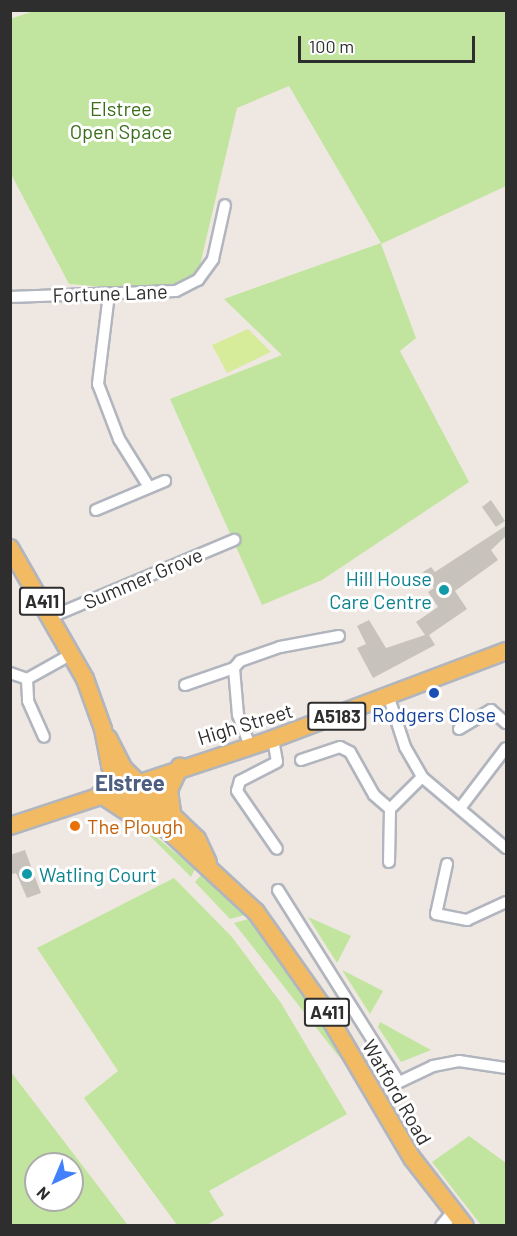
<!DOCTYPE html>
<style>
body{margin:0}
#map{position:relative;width:517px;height:1236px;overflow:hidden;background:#efe7e1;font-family:Barlow,sans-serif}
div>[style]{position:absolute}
.green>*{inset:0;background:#c1e59e}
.pitch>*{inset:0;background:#d6ec9a}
.building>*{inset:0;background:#c8c2bc}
.roads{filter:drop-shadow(2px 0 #b1b5be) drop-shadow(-2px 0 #b1b5be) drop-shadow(0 2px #b1b5be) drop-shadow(0 -2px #b1b5be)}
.minor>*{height:10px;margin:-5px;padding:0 5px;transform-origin:5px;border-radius:5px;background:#fff}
.tertiary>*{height:12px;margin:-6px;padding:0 6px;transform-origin:6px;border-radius:6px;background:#fff}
.primary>*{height:16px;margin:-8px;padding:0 8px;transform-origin:8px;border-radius:8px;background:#f2ba62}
.dots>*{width:16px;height:16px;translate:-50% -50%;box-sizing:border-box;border:3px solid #fff;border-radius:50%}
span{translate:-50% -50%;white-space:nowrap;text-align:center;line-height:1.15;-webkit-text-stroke:6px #fff;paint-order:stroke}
.shield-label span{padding:2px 4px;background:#fff;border:2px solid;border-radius:4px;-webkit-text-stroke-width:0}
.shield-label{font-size:18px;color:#2e2e2e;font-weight:700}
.park-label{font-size:20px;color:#396e1b}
.street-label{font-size:20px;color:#2e2e2e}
.culture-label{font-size:20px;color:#0d838f}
.right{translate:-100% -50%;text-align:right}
.left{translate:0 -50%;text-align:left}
.transit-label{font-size:20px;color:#164399}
.food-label{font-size:20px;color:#c56008}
.quarter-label{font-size:22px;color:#4d5e80;font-weight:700}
.frame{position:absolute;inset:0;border:12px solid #2e2e2e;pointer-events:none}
.north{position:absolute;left:24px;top:1152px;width:60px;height:60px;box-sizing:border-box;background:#fff;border:2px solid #ababab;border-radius:50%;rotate:224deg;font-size:16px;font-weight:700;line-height:24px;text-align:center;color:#2e2e2e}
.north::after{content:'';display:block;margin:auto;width:21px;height:27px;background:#4181fb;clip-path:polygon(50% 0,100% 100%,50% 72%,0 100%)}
.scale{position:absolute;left:298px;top:36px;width:177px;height:27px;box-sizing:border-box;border:3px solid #2e2e2e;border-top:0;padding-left:8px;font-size:18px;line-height:21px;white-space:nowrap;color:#2e2e2e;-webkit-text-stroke:4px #fff;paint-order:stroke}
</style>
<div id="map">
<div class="green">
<div style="clip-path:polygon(37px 10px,506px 11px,506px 186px,381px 244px,416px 338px,400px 351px,469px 482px,322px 580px,262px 605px,170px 399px,282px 355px,224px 299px,381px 243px,289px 86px,237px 108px,200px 265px,193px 275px,174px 286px,127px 289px,69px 284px,11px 174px,10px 19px)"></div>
<div style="clip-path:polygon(144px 827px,195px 869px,191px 877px,143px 829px)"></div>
<div style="clip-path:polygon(202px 874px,228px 893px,249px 914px,230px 919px,195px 882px)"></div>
<div style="clip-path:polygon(174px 878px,232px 937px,281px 1003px,347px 1114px,209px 1191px,224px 1215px,207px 1225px,177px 1225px,84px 1098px,118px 1071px,37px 948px)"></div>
<div style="clip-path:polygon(308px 917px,351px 936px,337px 963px)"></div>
<div style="clip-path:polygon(252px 918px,328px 1027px,340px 1058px,234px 923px)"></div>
<div style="clip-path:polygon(342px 970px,383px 991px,370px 1014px)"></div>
<div style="clip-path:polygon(380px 1022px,431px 1050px,401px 1062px,378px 1027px)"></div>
<div style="clip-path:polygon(evenodd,11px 1072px,127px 1224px,128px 1225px,11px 1225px,11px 1072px,36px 1164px,72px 1164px,72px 1200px,36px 1200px,36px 1164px)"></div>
<div style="clip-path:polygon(469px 1136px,506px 1163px,506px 1225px,481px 1225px,432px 1162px)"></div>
</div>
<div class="pitch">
<div style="clip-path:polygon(248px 329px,271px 352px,227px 373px,212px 345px)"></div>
</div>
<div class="building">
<div style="clip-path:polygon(491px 500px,505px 521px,496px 527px,482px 507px)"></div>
<div style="clip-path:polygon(507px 525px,507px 535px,491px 550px,498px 560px,455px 591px,467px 609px,429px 635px,435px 645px,373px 678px,357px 648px,366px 644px,357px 626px,369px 620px,386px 648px,425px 635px,416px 622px,438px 607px,428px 592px,434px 588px,423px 572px,431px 567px,435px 572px)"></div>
<div style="clip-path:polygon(25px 850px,41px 893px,27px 898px,16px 873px,10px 875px,10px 855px)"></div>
</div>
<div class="roads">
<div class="minor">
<div style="left:109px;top:294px;width:91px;rotate:97deg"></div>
<div style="left:98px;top:384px;width:59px;rotate:69.1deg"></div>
<div style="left:119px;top:439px;width:57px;rotate:58deg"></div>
<div style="left:10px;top:297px;width:166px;rotate:-2.1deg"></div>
<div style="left:176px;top:291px;width:25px;rotate:-27deg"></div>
<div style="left:198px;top:280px;width:26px;rotate:-54deg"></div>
<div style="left:213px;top:259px;width:55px;rotate:-77.5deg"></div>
<div style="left:96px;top:510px;width:75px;rotate:-22.8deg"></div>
<div style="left:51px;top:617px;width:199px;rotate:-22.8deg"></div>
<div style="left:10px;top:673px;width:18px;rotate:19deg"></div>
<div style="left:27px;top:679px;width:51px;rotate:-29.1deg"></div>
<div style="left:27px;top:679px;width:22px;rotate:87deg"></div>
<div style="left:28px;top:701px;width:39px;rotate:66deg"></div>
<div style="left:185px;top:685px;width:52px;rotate:-19.1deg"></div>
<div style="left:389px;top:698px;width:52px;rotate:71.9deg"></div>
<div style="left:405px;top:747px;width:34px;rotate:60deg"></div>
<div style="left:422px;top:777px;width:110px;rotate:40.2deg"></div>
<div style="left:459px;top:729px;width:37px;rotate:-31deg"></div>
<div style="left:491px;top:710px;width:20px;rotate:41deg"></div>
<div style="left:273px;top:739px;width:23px;rotate:80deg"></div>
<div style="left:277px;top:762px;width:42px;rotate:152.8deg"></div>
<div style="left:240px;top:781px;width:10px;rotate:107deg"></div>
<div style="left:237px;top:791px;width:70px;rotate:55.4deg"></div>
<div style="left:250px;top:746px;width:33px;rotate:-111deg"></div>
<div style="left:238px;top:715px;width:47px;rotate:-94.9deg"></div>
<div style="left:234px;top:668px;width:9px;rotate:-49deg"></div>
<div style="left:240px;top:661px;width:42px;rotate:-19.3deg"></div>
<div style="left:280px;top:647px;width:60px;rotate:-10.6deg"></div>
<div style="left:301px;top:760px;width:41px;rotate:-18.4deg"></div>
<div style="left:340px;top:747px;width:11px;rotate:27deg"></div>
<div style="left:350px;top:752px;width:49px;rotate:60.8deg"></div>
<div style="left:374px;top:795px;width:21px;rotate:41deg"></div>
<div style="left:461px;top:807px;width:74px;rotate:-52.7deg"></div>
<div style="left:389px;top:862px;width:53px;rotate:-88.9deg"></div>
<div style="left:390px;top:809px;width:45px;rotate:-45deg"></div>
<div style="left:447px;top:864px;width:51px;rotate:102.4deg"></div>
<div style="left:436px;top:914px;width:32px;rotate:11deg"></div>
<div style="left:467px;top:920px;width:43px;rotate:-24.8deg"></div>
<div style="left:278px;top:890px;width:227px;rotate:57.8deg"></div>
<div style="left:389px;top:1087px;width:49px;rotate:-25.5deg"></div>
<div style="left:433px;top:1066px;width:26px;rotate:-11deg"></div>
<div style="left:459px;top:1061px;width:48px;rotate:8.5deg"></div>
</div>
<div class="tertiary">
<div style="left:442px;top:1226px;width:17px;rotate:-50deg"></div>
</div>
<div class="primary">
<div style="left:10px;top:548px;width:151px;rotate:60.2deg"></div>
<div style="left:85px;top:679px;width:53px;rotate:70.2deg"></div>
<div style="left:103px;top:729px;width:38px;rotate:79deg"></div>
<div style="left:110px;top:766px;width:24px;rotate:62deg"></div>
<div style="left:121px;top:787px;width:184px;rotate:42.8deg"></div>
<div style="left:256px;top:912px;width:116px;rotate:54.8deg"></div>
<div style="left:323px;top:1007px;width:175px;rotate:59.5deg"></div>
<div style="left:412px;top:1158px;width:86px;rotate:52.1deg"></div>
<div style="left:108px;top:738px;width:35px;rotate:63deg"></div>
<div style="left:124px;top:769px;width:101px;rotate:43.8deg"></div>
<div style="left:197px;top:839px;width:26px;rotate:65deg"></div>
<div style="left:100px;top:794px;width:56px;rotate:33.4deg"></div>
<div style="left:172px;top:812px;width:22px;rotate:-98deg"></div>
<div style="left:169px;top:790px;width:26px;rotate:-65deg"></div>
<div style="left:10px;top:826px;width:277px;rotate:-18.3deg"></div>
<div style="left:273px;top:739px;width:249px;rotate:-20.7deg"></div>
</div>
</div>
<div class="dots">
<div style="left:444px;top:590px;background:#0f9aa8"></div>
<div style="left:434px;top:693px;background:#1a4fb4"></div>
<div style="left:75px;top:826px;background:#e8710a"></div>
<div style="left:27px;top:874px;background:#0f9aa8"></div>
</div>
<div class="shield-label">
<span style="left:42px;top:601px">A411</span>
<span style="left:337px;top:716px">A5183</span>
<span style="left:327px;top:1012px">A411</span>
</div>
<div class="park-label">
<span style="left:121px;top:120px">Elstree<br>Open Space</span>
</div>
<div class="street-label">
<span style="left:110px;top:293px;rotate:-2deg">Fortune Lane</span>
<span style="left:143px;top:578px;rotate:-23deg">Summer Grove</span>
<span style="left:245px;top:724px;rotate:-17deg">High Street</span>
<span style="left:397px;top:1092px;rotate:60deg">Watford Road</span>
</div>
<div class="culture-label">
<span class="right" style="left:432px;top:590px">Hill House<br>Care Centre</span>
<span class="left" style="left:39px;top:874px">Watling Court</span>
</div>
<div class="transit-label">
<span style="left:434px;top:714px">Rodgers Close</span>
</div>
<div class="food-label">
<span class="left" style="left:87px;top:826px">The Plough</span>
</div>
<div class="quarter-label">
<span style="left:130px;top:783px">Elstree</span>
</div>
<div class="frame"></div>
<div class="north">N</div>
<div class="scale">100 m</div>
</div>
